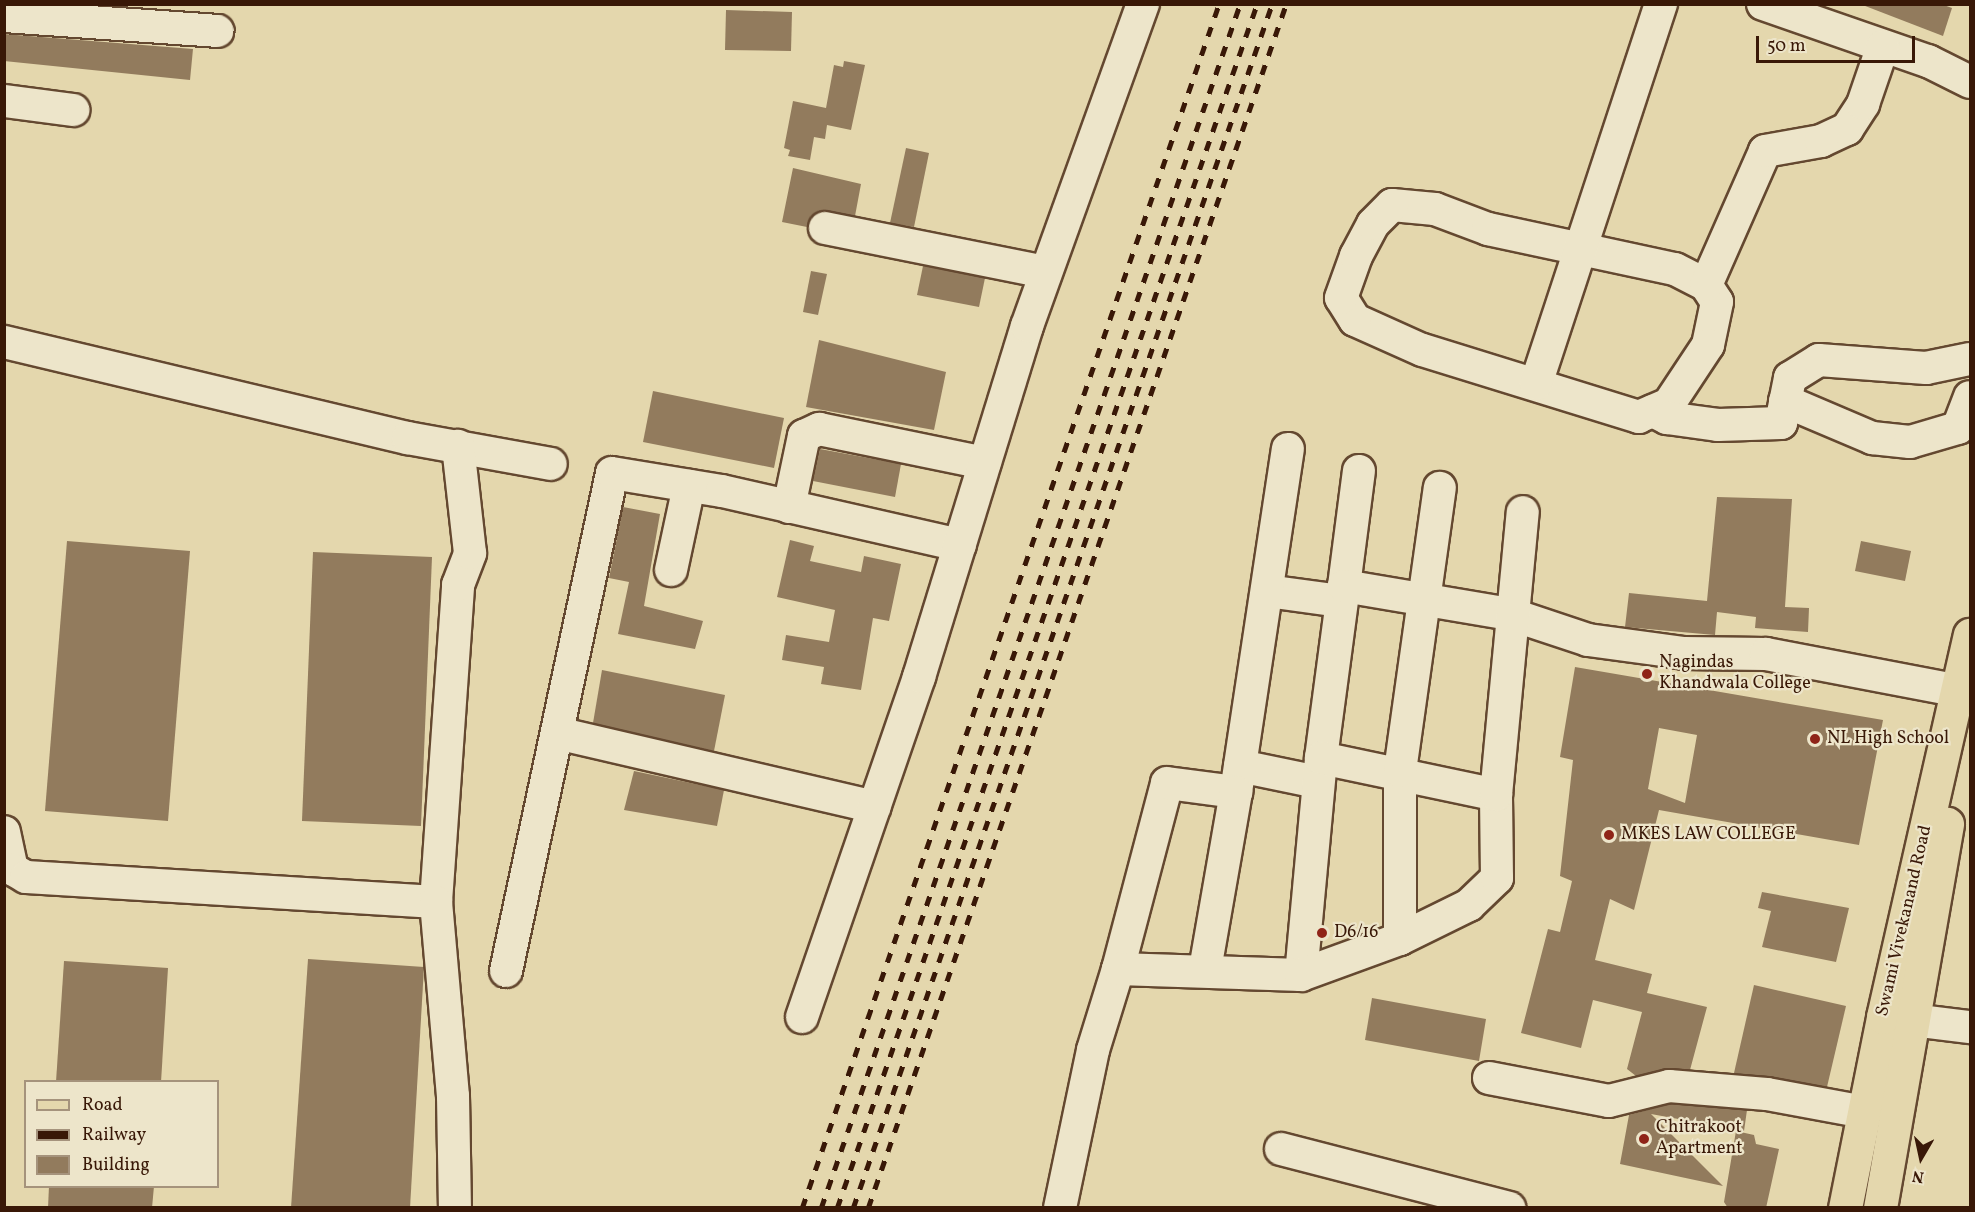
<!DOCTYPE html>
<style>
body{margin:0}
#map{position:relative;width:1975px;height:1212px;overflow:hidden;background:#e4d7ad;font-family:Vollkorn,serif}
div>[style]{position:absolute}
.building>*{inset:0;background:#927b5d}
.roads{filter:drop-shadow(2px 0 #644830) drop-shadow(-2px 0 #644830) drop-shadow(0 2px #644830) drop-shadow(0 -2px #644830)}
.minor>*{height:32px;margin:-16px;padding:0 16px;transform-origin:16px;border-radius:16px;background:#ede5ca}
.major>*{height:33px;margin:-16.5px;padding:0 16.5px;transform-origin:16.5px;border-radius:16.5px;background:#e4d7ad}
.rail>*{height:4.5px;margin-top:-2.25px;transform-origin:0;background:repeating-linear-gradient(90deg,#391807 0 10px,transparent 0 20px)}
.dots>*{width:16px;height:16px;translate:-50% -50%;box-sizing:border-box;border:3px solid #ede5ca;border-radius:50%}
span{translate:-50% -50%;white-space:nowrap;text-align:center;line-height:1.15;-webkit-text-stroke:4.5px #ede5ca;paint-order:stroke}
.poi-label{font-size:18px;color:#391807}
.left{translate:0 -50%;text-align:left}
.street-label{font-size:18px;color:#391807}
.frame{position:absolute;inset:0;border:6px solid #391807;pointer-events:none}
.legend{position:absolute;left:24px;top:1080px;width:195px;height:108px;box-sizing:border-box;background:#ede5ca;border:2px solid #a5937c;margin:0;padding:8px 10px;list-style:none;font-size:18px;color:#391807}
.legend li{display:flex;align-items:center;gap:12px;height:30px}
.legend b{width:30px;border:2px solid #a5937c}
.north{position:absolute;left:1891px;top:1128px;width:60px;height:60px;-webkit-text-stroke:4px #ede5ca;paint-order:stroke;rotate:189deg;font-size:16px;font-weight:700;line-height:24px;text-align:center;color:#391807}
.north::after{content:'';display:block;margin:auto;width:21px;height:27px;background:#391807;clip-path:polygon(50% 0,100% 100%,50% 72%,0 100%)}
.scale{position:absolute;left:1756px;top:36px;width:159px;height:27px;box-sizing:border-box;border:3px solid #391807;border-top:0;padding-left:8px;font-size:18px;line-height:21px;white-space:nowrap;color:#391807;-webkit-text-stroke:4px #ede5ca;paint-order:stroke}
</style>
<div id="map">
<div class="building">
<div style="clip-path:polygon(1860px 4px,1941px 4px,1952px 8px,1943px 36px)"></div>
<div style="clip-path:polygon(726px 10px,792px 12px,791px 51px,725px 50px)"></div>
<div style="clip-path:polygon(4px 34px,193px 49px,190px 80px,4px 61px)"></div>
<div style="clip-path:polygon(844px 61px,865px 65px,851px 130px,827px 125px,825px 139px,814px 137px,810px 160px,788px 156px,790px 150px,784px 148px,793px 101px,826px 108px,834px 65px,843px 67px)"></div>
<div style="clip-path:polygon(906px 148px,929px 153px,914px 227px,890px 223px)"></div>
<div style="clip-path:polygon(793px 168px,861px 184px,855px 216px,820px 211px,807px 227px,782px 222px)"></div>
<div style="clip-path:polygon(923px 266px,985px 278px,979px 307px,917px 295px)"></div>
<div style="clip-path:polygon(811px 271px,827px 274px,818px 315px,803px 312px)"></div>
<div style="clip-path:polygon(819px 340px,946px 372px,934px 430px,806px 407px)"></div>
<div style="clip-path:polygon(653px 391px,784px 418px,774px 468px,643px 442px)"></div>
<div style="clip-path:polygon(820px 449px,901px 464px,895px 497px,813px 481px)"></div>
<div style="clip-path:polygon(1717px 497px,1792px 499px,1785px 607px,1809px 608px,1808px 632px,1755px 628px,1756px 617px,1717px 612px,1715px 635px,1625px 627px,1629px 593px,1707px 601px)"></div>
<div style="clip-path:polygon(623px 507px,660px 514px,644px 606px,703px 621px,695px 649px,618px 634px,629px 582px,609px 578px)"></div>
<div style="clip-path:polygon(790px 540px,814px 546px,810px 561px,861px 572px,864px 556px,901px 564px,889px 621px,873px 618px,861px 690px,821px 684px,824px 667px,782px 660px,786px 635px,829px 642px,835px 610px,777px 597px)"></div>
<div style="clip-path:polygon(67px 541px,190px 551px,168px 821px,45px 811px)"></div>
<div style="clip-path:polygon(1861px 541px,1911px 551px,1905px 581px,1855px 571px)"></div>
<div style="clip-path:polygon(313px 552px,432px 557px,421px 826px,302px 821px)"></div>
<div style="clip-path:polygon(evenodd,1575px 667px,1883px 720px,1859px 845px,1659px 810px,1634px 910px,1610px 899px,1595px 960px,1652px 974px,1647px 993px,1707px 1007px,1690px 1070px,1636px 1076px,1627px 1069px,1642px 1012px,1593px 1000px,1581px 1048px,1521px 1033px,1548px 929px,1560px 932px,1572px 881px,1560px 876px,1573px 760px,1560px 757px,1575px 667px,1659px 728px,1697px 735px,1685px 803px,1648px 789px,1659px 728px)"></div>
<div style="clip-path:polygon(602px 670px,725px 695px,714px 751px,593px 723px)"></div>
<div style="clip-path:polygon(634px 771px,724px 790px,717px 826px,624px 810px)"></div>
<div style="clip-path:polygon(1762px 892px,1849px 908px,1836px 962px,1762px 947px,1771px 911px,1758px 908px)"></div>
<div style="clip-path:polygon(308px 959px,424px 967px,410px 1208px,291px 1208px)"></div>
<div style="clip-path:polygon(64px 961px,168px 968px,161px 1082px,56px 1082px)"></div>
<div style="clip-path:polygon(1754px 985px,1846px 1006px,1827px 1087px,1734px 1073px)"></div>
<div style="clip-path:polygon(1372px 998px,1486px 1019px,1479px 1061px,1365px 1040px)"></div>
<div style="clip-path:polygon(1670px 1104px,1747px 1110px,1744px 1131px,1651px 1114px,1723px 1186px,1620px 1164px,1629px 1115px)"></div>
<div style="clip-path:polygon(1736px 1131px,1754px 1135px,1756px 1144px,1779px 1149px,1766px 1208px,1728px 1208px,1724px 1202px)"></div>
<div style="clip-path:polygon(49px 1186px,154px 1186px,152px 1208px,48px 1208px)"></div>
</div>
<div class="roads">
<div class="minor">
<div style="left:1763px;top:4px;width:175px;rotate:19.1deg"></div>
<div style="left:1928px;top:61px;width:47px;rotate:26.6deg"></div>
<div style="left:4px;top:16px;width:214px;rotate:4deg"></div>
<div style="left:4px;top:101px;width:70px;rotate:7.4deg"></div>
<div style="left:1392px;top:205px;width:43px;rotate:5.3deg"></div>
<div style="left:1435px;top:209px;width:57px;rotate:20.7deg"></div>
<div style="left:1488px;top:229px;width:191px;rotate:12.1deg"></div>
<div style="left:1675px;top:269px;width:35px;rotate:27deg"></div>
<div style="left:1706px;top:285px;width:20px;rotate:57deg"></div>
<div style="left:1717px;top:302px;width:44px;rotate:101.8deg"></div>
<div style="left:1708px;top:345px;width:71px;rotate:123.5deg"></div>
<div style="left:1669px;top:404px;width:33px;rotate:157deg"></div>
<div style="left:1639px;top:417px;width:227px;rotate:-162.8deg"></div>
<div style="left:1422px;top:350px;width:73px;rotate:-155.9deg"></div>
<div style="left:1355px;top:320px;width:26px;rotate:-122deg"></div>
<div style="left:1341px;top:298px;width:45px;rotate:-70.3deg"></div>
<div style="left:1356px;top:256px;width:36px;rotate:-62deg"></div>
<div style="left:1373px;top:224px;width:27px;rotate:-45deg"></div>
<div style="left:825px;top:228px;width:225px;rotate:11.3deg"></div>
<div style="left:1706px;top:285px;width:146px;rotate:-66.2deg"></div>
<div style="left:1765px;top:151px;width:57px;rotate:-10.1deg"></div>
<div style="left:1821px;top:141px;width:29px;rotate:-25deg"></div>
<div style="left:1847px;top:129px;width:30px;rotate:-57deg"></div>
<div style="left:1863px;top:104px;width:61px;rotate:-71deg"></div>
<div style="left:4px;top:342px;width:415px;rotate:13.4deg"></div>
<div style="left:408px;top:438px;width:145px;rotate:10.3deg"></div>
<div style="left:1536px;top:384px;width:400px;rotate:-71.8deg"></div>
<div style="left:1785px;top:401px;width:95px;rotate:23deg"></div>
<div style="left:1872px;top:438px;width:38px;rotate:6deg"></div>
<div style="left:1910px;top:442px;width:50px;rotate:-16.3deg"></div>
<div style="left:1958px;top:428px;width:33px;rotate:-69deg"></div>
<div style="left:1653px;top:411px;width:16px;rotate:27deg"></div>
<div style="left:1667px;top:418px;width:51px;rotate:7.8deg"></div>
<div style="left:1718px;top:425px;width:63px;rotate:-1.8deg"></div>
<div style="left:1781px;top:423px;width:46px;rotate:-78.7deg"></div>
<div style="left:1790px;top:378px;width:34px;rotate:-32deg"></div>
<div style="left:1819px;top:360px;width:107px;rotate:4.3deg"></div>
<div style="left:1926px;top:368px;width:45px;rotate:-11.6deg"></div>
<div style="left:789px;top:507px;width:73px;rotate:-78.1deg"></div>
<div style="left:804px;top:436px;width:17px;rotate:-25deg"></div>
<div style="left:819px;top:429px;width:169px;rotate:11.6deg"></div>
<div style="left:671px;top:570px;width:86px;rotate:-77.9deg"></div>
<div style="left:1344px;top:586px;width:116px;rotate:-82.6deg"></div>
<div style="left:1267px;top:591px;width:75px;rotate:7.7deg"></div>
<div style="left:557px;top:733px;width:326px;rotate:13.1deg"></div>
<div style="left:1321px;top:758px;width:174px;rotate:-82.4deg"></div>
<div style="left:1344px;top:586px;width:168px;rotate:9.6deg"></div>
<div style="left:1510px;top:614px;width:82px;rotate:18.4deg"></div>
<div style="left:1588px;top:640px;width:97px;rotate:7.7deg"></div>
<div style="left:1684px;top:653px;width:82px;rotate:0.7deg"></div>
<div style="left:1766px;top:654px;width:208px;rotate:10.8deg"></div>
<div style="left:1240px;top:766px;width:79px;rotate:11.7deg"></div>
<div style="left:1236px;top:792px;width:347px;rotate:-81.4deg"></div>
<div style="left:4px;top:832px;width:38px;rotate:78deg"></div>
<div style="left:12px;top:869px;width:16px;rotate:30deg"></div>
<div style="left:26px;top:877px;width:411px;rotate:3.5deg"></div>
<div style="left:436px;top:902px;width:318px;rotate:-86deg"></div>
<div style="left:458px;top:585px;width:34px;rotate:-69deg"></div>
<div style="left:470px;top:553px;width:108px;rotate:-96.4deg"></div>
<div style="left:436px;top:902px;width:195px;rotate:85deg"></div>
<div style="left:453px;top:1096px;width:112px;rotate:89deg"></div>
<div style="left:1400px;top:939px;width:77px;rotate:-26.2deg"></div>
<div style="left:1469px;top:905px;width:39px;rotate:-44deg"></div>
<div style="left:1497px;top:878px;width:83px;rotate:-90.7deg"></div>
<div style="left:1118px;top:969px;width:192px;rotate:-75.2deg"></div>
<div style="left:1167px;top:783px;width:70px;rotate:7.4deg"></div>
<div style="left:1236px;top:792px;width:181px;rotate:99.9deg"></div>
<div style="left:506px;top:971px;width:509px;rotate:-77.98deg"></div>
<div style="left:612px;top:473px;width:111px;rotate:9.3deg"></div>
<div style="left:722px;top:491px;width:244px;rotate:12.8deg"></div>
<div style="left:1301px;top:975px;width:218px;rotate:-84.7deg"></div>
<div style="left:1321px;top:758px;width:179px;rotate:11.9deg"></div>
<div style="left:1496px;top:795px;width:284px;rotate:-84.6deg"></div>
<div style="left:802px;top:1017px;width:360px;rotate:-71deg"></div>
<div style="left:919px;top:677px;width:367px;rotate:-72.9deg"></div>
<div style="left:1027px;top:326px;width:342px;rotate:-70.2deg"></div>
<div style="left:1888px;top:1017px;width:83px;rotate:7deg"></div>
<div style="left:1489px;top:1078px;width:122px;rotate:10.9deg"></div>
<div style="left:1609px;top:1101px;width:62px;rotate:-14deg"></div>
<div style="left:1669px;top:1086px;width:98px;rotate:4.7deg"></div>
<div style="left:1767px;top:1094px;width:99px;rotate:10.5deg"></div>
<div style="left:1281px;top:1149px;width:236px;rotate:14.5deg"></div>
<div style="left:1060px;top:1208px;width:161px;rotate:-78.2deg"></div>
<div style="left:1093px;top:1050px;width:85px;rotate:-72.8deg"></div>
<div style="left:1118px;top:969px;width:183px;rotate:1.9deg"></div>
<div style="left:1301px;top:975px;width:105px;rotate:-20deg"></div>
<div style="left:1400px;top:939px;width:168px;rotate:-90deg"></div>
<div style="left:1400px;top:771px;width:286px;rotate:-82deg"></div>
</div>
<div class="major">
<div style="left:1845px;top:1208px;width:195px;rotate:-78.7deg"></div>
<div style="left:1883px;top:1017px;width:392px;rotate:-77.2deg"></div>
<div style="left:1880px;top:1208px;width:390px;rotate:-80.1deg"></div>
</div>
</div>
<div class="rail">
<div style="left:802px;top:1208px;width:1274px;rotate:-70.9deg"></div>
<div style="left:821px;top:1208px;width:1275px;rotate:-70.81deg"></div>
<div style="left:837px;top:1208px;width:1275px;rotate:-70.77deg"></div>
<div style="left:853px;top:1208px;width:1275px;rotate:-70.81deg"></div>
<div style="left:868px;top:1208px;width:1274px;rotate:-70.85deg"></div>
</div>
<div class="dots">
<div style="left:1647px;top:674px;background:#8f2418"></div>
<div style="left:1815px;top:739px;background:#8f2418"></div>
<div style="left:1609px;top:835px;background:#8f2418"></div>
<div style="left:1322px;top:933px;background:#8f2418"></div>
<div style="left:1644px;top:1139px;background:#8f2418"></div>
</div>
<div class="poi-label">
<span class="left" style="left:1659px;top:674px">Nagindas<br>Khandwala College</span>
<span class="left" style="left:1827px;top:739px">NL High School</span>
<span class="left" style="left:1621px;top:835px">MKES LAW COLLEGE</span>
<span class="left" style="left:1334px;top:933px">D6/16</span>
<span class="left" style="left:1656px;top:1139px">Chitrakoot<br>Apartment</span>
</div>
<div class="street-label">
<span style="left:1905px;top:921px;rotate:-77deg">Swami Vivekanand Road</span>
</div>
<div class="frame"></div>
<ul class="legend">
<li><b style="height:8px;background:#e4d7ad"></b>Road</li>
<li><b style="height:8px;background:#391807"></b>Railway</li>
<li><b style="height:16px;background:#927b5d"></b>Building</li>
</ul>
<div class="north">N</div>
<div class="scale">50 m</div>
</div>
